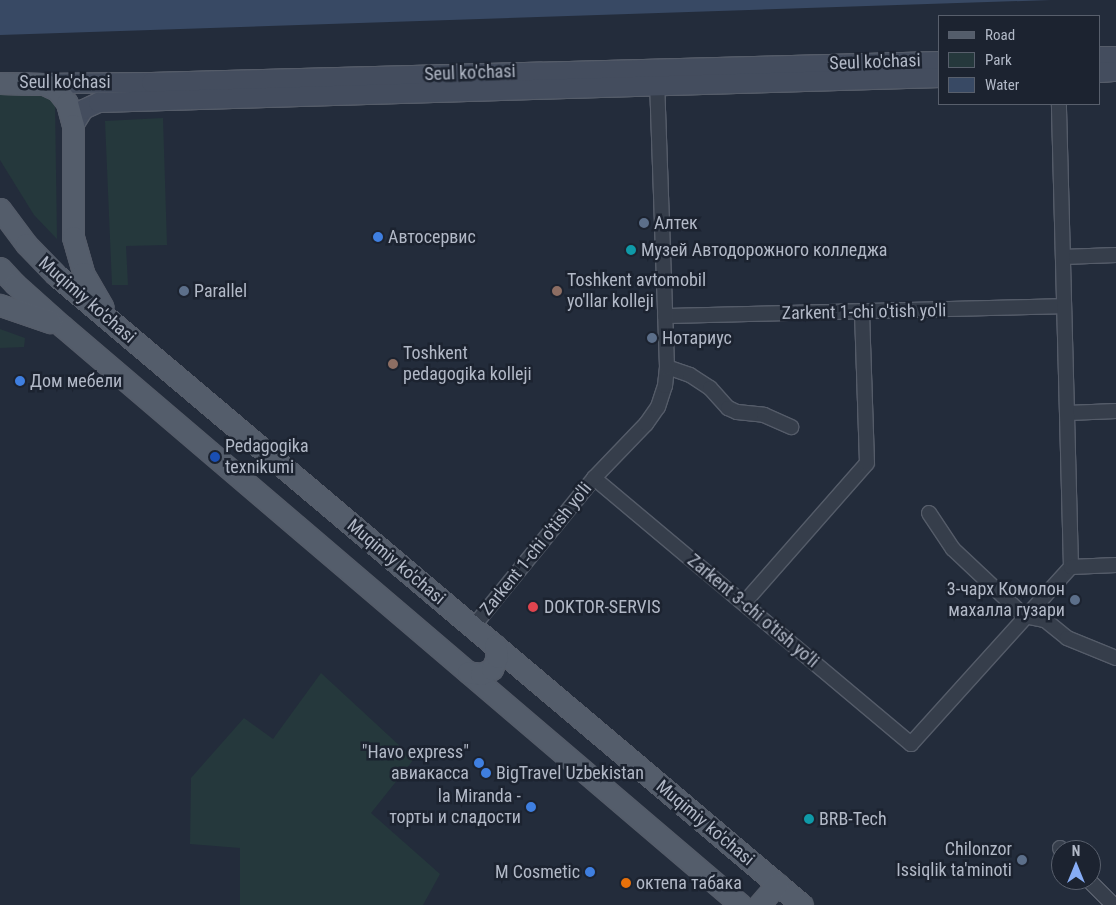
<!DOCTYPE html>
<meta charset="utf-8">
<style>
body{margin:0}
#map{position:relative;width:1116px;height:905px;overflow:hidden;background:#232c3b;font-family:"Roboto Condensed",sans-serif}
div>[style]{position:absolute}
.green>*{inset:0;background:#25383c}
.water>*{inset:0;background:#384964}
.roads{filter:drop-shadow(1px 0 #555c69) drop-shadow(-1px 0 #555c69) drop-shadow(0 1px #555c69) drop-shadow(0 -1px #555c69)}
.street>*{height:14px;margin:-7px;padding:0 7px;transform-origin:7px;border-radius:7px;background:#363e4b}
.secondary>*{height:19px;margin:-9.5px;padding:0 9.5px;transform-origin:9.5px;border-radius:9.5px;background:#444d5e}
.primary>*{height:21px;margin:-10.5px;padding:0 10.5px;transform-origin:10.5px;border-radius:10.5px;background:#545d6b}
.dots>*{width:14px;height:14px;translate:-50% -50%;box-sizing:border-box;border:2px solid #1c2330;border-radius:50%}
span{translate:-50% -50%;white-space:nowrap;text-align:center;line-height:1.15;-webkit-text-stroke:5px #1c2330;paint-order:stroke}
.street-label{font-size:18px;color:#b2b9c7}
.poi-label{font-size:18px;color:#b2b9c7}
.left{translate:0 -50%;text-align:left}
.right{translate:-100% -50%;text-align:right}
.legend{position:absolute;left:938px;top:15px;width:162px;height:90px;box-sizing:border-box;background:#1c2330;border:1px solid #585f6c;margin:0;padding:6px 9px;list-style:none;font-size:15px;color:#b2b9c7}
.legend li{display:flex;align-items:center;gap:10px;height:25px}
.legend b{width:25px;border:1px solid #585f6c}
.north{position:absolute;left:1051px;top:840px;width:50px;height:50px;box-sizing:border-box;background:#1c2330;border:1px solid #585f6c;border-radius:50%;rotate:0deg;font-size:14px;font-weight:700;line-height:20px;text-align:center;color:#b2b9c7}
.north::after{content:'';display:block;margin:auto;width:18px;height:22px;background:#87adf6;clip-path:polygon(50% 0,100% 100%,50% 72%,0 100%)}
</style>
<div id="map">
<div class="green">
<div style="clip-path:polygon(42px 93px,50px 97px,55px 104px,57px 239px,34px 215px,0 160px,0 94px)"></div>
<div style="clip-path:polygon(163px 118px,167px 245px,126px 246px,128px 285px,112px 285px,105px 121px)"></div>
<div style="clip-path:polygon(0 329px,25px 338px,24px 347px,0 348px)"></div>
<div style="clip-path:polygon(321px 673px,414px 759px,371px 813px,440px 874px,423px 905px,240px 905px,240px 848px,190px 844px,191px 778px,244px 718px,273px 739px)"></div>
</div>
<div class="water">
<div style="clip-path:polygon(0 0,1051px 0,0 35px)"></div>
</div>
<div class="roads">
<div class="street">
<div style="left:1063px;top:257px;width:53px;rotate:-2.2deg"></div>
<div style="left:665px;top:316px;width:398px;rotate:-1.4deg"></div>
<div style="left:667px;top:367px;width:24px;rotate:19deg"></div>
<div style="left:690px;top:375px;width:24px;rotate:33deg"></div>
<div style="left:710px;top:388px;width:27px;rotate:48deg"></div>
<div style="left:728px;top:408px;width:10px;rotate:24deg"></div>
<div style="left:737px;top:412px;width:27px;rotate:6deg"></div>
<div style="left:764px;top:415px;width:30px;rotate:24deg"></div>
<div style="left:1068px;top:413px;width:48px;rotate:-2.4deg"></div>
<div style="left:594px;top:478px;width:414px;rotate:40deg"></div>
<div style="left:911px;top:744px;width:239px;rotate:-47.9deg"></div>
<div style="left:1071px;top:567px;width:463px;rotate:-91.5deg"></div>
<div style="left:929px;top:513px;width:43px;rotate:56.3deg"></div>
<div style="left:953px;top:549px;width:98px;rotate:43.3deg"></div>
<div style="left:1024px;top:616px;width:21px;rotate:11deg"></div>
<div style="left:1045px;top:620px;width:28px;rotate:39deg"></div>
<div style="left:1067px;top:638px;width:53px;rotate:22.2deg"></div>
<div style="left:1071px;top:567px;width:45px;rotate:-2.5deg"></div>
<div style="left:744px;top:603px;width:186px;rotate:-48.7deg"></div>
<div style="left:867px;top:463px;width:150px;rotate:-91.9deg"></div>
<div style="left:473px;top:627px;width:192px;rotate:-50.9deg"></div>
<div style="left:594px;top:478px;width:75px;rotate:-46.1deg"></div>
<div style="left:646px;top:424px;width:21px;rotate:-55deg"></div>
<div style="left:658px;top:407px;width:22px;rotate:-72deg"></div>
<div style="left:665px;top:386px;width:19px;rotate:-84deg"></div>
<div style="left:667px;top:367px;width:290px;rotate:-92deg"></div>
<div style="left:1060px;top:848px;width:2px;rotate:63deg"></div>
<div style="left:1088px;top:880px;width:36px;rotate:44deg"></div>
</div>
<div class="secondary">
<div style="left:1100px;top:56px;width:16px"></div>
<div style="left:1100px;top:72px;width:16px;rotate:-4deg"></div>
<div style="left:41px;top:83px;width:110px;rotate:-0.5deg"></div>
<div style="left:151px;top:82px;width:789px;rotate:-1.52deg"></div>
<div style="left:73px;top:125px;width:19px;rotate:-58deg"></div>
<div style="left:83px;top:109px;width:17px;rotate:-25deg"></div>
<div style="left:98px;top:102px;width:842px;rotate:-1.7deg"></div>
</div>
<div class="primary">
<div style="left:0;top:83px;width:44px;rotate:1.3deg"></div>
<div style="left:44px;top:84px;width:14px;rotate:25deg"></div>
<div style="left:57px;top:90px;width:16px;rotate:52deg"></div>
<div style="left:67px;top:103px;width:23px;rotate:75deg"></div>
<div style="left:73px;top:125px;width:112px;rotate:90deg"></div>
<div style="left:73px;top:237px;width:37px;rotate:74deg"></div>
<div style="left:83px;top:273px;width:39px;rotate:60deg"></div>
<div style="left:0;top:209px;width:44px;rotate:53.4deg"></div>
<div style="left:26px;top:244px;width:43px;rotate:45.9deg"></div>
<div style="left:56px;top:275px;width:976px;rotate:40.18deg"></div>
<div style="left:0;top:268px;width:22px;rotate:47deg"></div>
<div style="left:15px;top:284px;width:63px;rotate:41.8deg"></div>
<div style="left:62px;top:326px;width:892px;rotate:40.46deg"></div>
<div style="left:0;top:305px;width:53px;rotate:18.8deg"></div>
<div style="left:468px;top:672px;width:13px;rotate:9deg"></div>
<div style="left:481px;top:674px;width:12px;rotate:-24deg"></div>
<div style="left:492px;top:669px;width:13px;rotate:-67deg"></div>
<div style="left:497px;top:657px;width:12px;rotate:-99deg"></div>
<div style="left:759px;top:905px;width:28px;rotate:-49deg"></div>
</div>
</div>
<div class="dots">
<div style="left:644px;top:223px;background:#5c6f8a"></div>
<div style="left:378px;top:237px;background:#3f7fe0"></div>
<div style="left:631px;top:250px;background:#0f9aa8"></div>
<div style="left:184px;top:291px;background:#5c6f8a"></div>
<div style="left:557px;top:291px;background:#8d6e63"></div>
<div style="left:652px;top:338px;background:#5c6f8a"></div>
<div style="left:393px;top:364px;background:#8d6e63"></div>
<div style="left:20px;top:381px;background:#3f7fe0"></div>
<div style="left:215px;top:457px;background:#1a4fb4"></div>
<div style="left:1075px;top:600px;background:#5c6f8a"></div>
<div style="left:533px;top:607px;background:#e0444e"></div>
<div style="left:479px;top:763px;background:#3f7fe0"></div>
<div style="left:486px;top:773px;background:#3f7fe0"></div>
<div style="left:531px;top:807px;background:#3f7fe0"></div>
<div style="left:809px;top:819px;background:#0f9aa8"></div>
<div style="left:1022px;top:860px;background:#5c6f8a"></div>
<div style="left:590px;top:872px;background:#3f7fe0"></div>
<div style="left:626px;top:883px;background:#e8710a"></div>
</div>
<div class="street-label">
<span style="left:875px;top:62px;rotate:-2deg">Seul ko'chasi</span>
<span style="left:470px;top:73px;rotate:-2deg">Seul ko'chasi</span>
<span style="left:65px;top:82px">Seul ko'chasi</span>
<span style="left:87px;top:300px;rotate:41deg">Muqimiy ko'chasi</span>
<span style="left:864px;top:312px;rotate:-1deg">Zarkent 1-chi o'tish yo'li</span>
<span style="left:536px;top:549px;rotate:-51deg">Zarkent 1-chi o'tish yo'li</span>
<span style="left:396px;top:562px;rotate:40deg">Muqimiy ko'chasi</span>
<span style="left:753px;top:611px;rotate:40deg">Zarkent 3-chi o'tish yo'li</span>
<span style="left:705px;top:823px;rotate:40deg">Muqimiy ko'chasi</span>
</div>
<div class="poi-label">
<span class="left" style="left:654px;top:223px">Алтек</span>
<span class="left" style="left:388px;top:237px">Автосервис</span>
<span class="left" style="left:641px;top:250px">Музей Автодорожного колледжа</span>
<span class="left" style="left:567px;top:291px">Toshkent avtomobil<br>yo'llar kolleji</span>
<span class="left" style="left:194px;top:291px">Parallel</span>
<span class="left" style="left:662px;top:338px">Нотариус</span>
<span class="left" style="left:403px;top:364px">Toshkent<br>pedagogika kolleji</span>
<span class="left" style="left:30px;top:381px">Дом мебели</span>
<span class="left" style="left:225px;top:457px">Pedagogika<br>texnikumi</span>
<span class="right" style="left:1065px;top:600px">3-чарх Комолон<br>махалла гузари</span>
<span class="left" style="left:544px;top:607px">DOKTOR-SERVIS</span>
<span class="right" style="left:469px;top:763px">"Havo express"<br>авиакасса</span>
<span class="left" style="left:496px;top:773px">BigTravel Uzbekistan</span>
<span class="right" style="left:521px;top:807px">la Miranda -<br>торты и сладости</span>
<span class="left" style="left:819px;top:819px">BRB-Tech</span>
<span class="right" style="left:1012px;top:860px">Chilonzor<br>Issiqlik ta'minoti</span>
<span class="right" style="left:580px;top:872px">M Cosmetic</span>
<span class="left" style="left:636px;top:883px">октепа табака</span>
</div>
<ul class="legend">
<li><b style="height:6px;background:#545d6b"></b>Road</li>
<li><b style="height:14px;background:#25383c"></b>Park</li>
<li><b style="height:14px;background:#384964"></b>Water</li>
</ul>
<div class="north">N</div>
</div>
